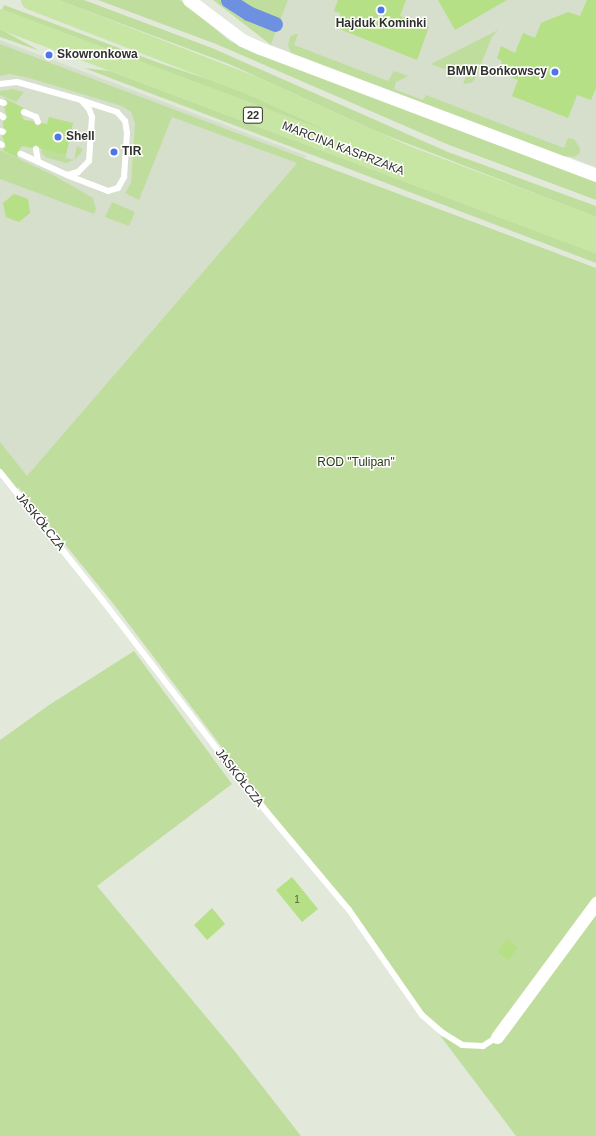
<!DOCTYPE html>
<meta charset="utf-8">
<style>
body{margin:0}
#map{position:relative;width:596px;height:1136px;overflow:hidden;background:#e2e9db;font-family:Arial,sans-serif}
div>[style]{position:absolute}
.built>*{inset:0;background:#d5dfcb}
.green>*{inset:0;background:#bfde9e}
.canal>*{height:15px;margin:-7.5px;padding:0 7.5px;transform-origin:7.5px;border-radius:7.5px;background:#6e90e1}
.building>*{inset:0;background:#b5e085}
.service>*{height:6px;margin:-3px;padding:0 3px;transform-origin:3px;border-radius:3px;background:#fff}
.minor>*{height:13px;margin:-6.5px;padding:0 6.5px;transform-origin:6.5px;border-radius:6.5px;background:#fff}
.primary>*{height:20px;margin:-10px;padding:0 10px;transform-origin:10px;border-radius:10px;background:#c8e6a3}
.dots>*{width:11px;height:11px;translate:-50% -50%;box-sizing:border-box;border:2px solid #fff;border-radius:50%}
span{translate:-50% -50%;white-space:nowrap;text-align:center;line-height:1.15;-webkit-text-stroke:3px #fff;paint-order:stroke}
.number-label{font-size:10px;color:#505d42}
.number-label span{-webkit-text-stroke-width:0}
.shield-label span{padding:1px 3px;background:#fff;border:1px solid;border-radius:3px;-webkit-text-stroke-width:0}
.shield-label{font-size:11px;color:#2f312c;font-weight:700}
.poi-label{font-size:12px;color:#2f312c;font-weight:700}
.left{translate:0 -50%;text-align:left}
.right{translate:-100% -50%;text-align:right}
.street-label{font-size:12px;color:#2f312c}
.park-label{font-size:12px;color:#2a3b16}
</style>
<div id="map">
<div class="built">
<div style="clip-path:polygon(288px 0,596px 0,596px 167px,271px 45px)"></div>
<div style="clip-path:polygon(0 40px,307px 156px,297px 163px,15px 491px,0 471px)"></div>
</div>
<div class="green">
<div style="clip-path:polygon(58px 0,84px 0,212px 48px,448px 152px,596px 206px,596px 217px,378px 132px,229px 64px)"></div>
<div style="clip-path:polygon(98px 0,180px 0,230px 41px,258px 54px,596px 182px,596px 200px,449px 145px,216px 44px)"></div>
<div style="clip-path:polygon(213px 0,288px 0,271px 45px)"></div>
<div style="clip-path:polygon(4px 5px,162px 64px,253px 94px,362px 148px,2px 11px)"></div>
<div style="clip-path:polygon(0 29px,4px 31px,40px 51px,0 37px)"></div>
<div style="clip-path:polygon(498px 30px,492px 37px,475px 79px,471px 83px,463px 84px,467px 73px,454px 68px,450px 79px,446px 76px,446px 70px,431px 64px)"></div>
<div style="clip-path:polygon(295px 34px,298px 34px,294px 45px,388px 81px,394px 71px,408px 76px,396px 82px,394px 89px,423px 100px,426px 95px,564px 148px,568px 138px,574px 139px,580px 148px,580px 153px,574px 157px,562px 156px,291px 53px,288px 45px,290px 37px)"></div>
<div style="clip-path:polygon(0 44px,596px 268px,596px 1136px,516px 1136px,112px 602px,18px 487px,15px 491px,0 471px,0 442px,27px 476px,297px 163px,172px 117px,139px 200px,125px 193px,131px 183px,135px 123px,131px 112px,122px 106px,29px 78px,10px 74px,0 76px)"></div>
<div style="clip-path:polygon(84px 68px,110px 71px,596px 253px,596px 263px)"></div>
<div style="clip-path:polygon(12px 89px,24px 92px,16px 102px,0 95px,0 91px)"></div>
<div style="clip-path:polygon(77px 146px,83px 149px,80px 154px,74px 160px,66px 163px,45px 157px,41px 152px,42px 149px,66px 155px,66px 158px,74px 160px)"></div>
<div style="clip-path:polygon(0 150px,53px 175px,93px 198px,96px 209px,94px 214px,0 179px)"></div>
<div style="clip-path:polygon(112px 202px,135px 212px,129px 226px,105px 217px)"></div>
<div style="clip-path:polygon(134px 651px,232px 784px,97px 886px,233px 1049px,301px 1136px,0 1136px,0 740px,49px 705px)"></div>
</div>
<div class="canal">
<div style="left:228px;top:0;width:24px;rotate:33deg"></div>
<div style="left:248px;top:13px;width:29px;rotate:22deg"></div>
</div>
<div class="building">
<div style="clip-path:polygon(338px 0,406px 0,400px 16px,429px 27px,417px 60px,342px 30px,339px 27px,340px 13px,334px 11px)"></div>
<div style="clip-path:polygon(438px 0,507px 0,455px 30px)"></div>
<div style="clip-path:polygon(587px 0,596px 0,596px 88px,591px 100px,577px 95px,568px 118px,512px 96px,518px 80px,497px 72px,502px 61px,497px 58px,501px 46px,515px 53px,523px 33px,535px 38px,541px 23px,568px 12px,580px 16px)"></div>
<div style="clip-path:polygon(4px 98px,24px 108px,20px 112px,24px 120px,33px 121px,37px 126px,42px 123px,47px 124px,49px 117px,73px 123px,66px 155px,41px 149px,36px 145px,32px 148px,22px 146px,17px 153px,18px 158px,2px 150px,6px 147px,2px 136px,7px 131px,3px 127px,3px 121px,7px 117px,4px 107px,8px 104px)"></div>
<div style="clip-path:polygon(14px 194px,28px 199px,30px 213px,19px 222px,6px 217px,3px 203px)"></div>
<div style="clip-path:polygon(292px 877px,318px 909px,302px 922px,276px 890px)"></div>
<div style="clip-path:polygon(212px 908px,225px 924px,207px 940px,194px 925px)"></div>
<div style="clip-path:polygon(507px 939px,518px 948px,508px 960px,497px 952px)"></div>
</div>
<div class="service">
<div style="left:0;top:84px;width:17px;rotate:-7deg"></div>
<div style="left:17px;top:82px;width:66px;rotate:15.7deg"></div>
<div style="left:81px;top:100px;width:12px;rotate:48deg"></div>
<div style="left:89px;top:109px;width:9px;rotate:69deg"></div>
<div style="left:92px;top:117px;width:44px;rotate:93.9deg"></div>
<div style="left:89px;top:161px;width:16px;rotate:135deg"></div>
<div style="left:78px;top:172px;width:11px;rotate:165deg"></div>
<div style="left:67px;top:175px;width:51px;rotate:-155.5deg"></div>
<div style="left:0;top:102px;width:4px;rotate:14deg"></div>
<div style="left:24px;top:112px;width:13px;rotate:23deg"></div>
<div style="left:36px;top:117px;width:5px;rotate:68deg"></div>
<div style="left:0;top:115px;width:4px;rotate:34deg"></div>
<div style="left:0;top:131px;width:3px;rotate:18deg"></div>
<div style="left:0;top:144px;width:2px;rotate:27deg"></div>
<div style="left:36px;top:149px;width:13px;rotate:81deg"></div>
<div style="left:69px;top:176px;width:42px;rotate:21deg"></div>
<div style="left:108px;top:191px;width:10px;rotate:-17deg"></div>
<div style="left:118px;top:188px;width:13px;rotate:-61deg"></div>
<div style="left:124px;top:177px;width:44px;rotate:-86.1deg"></div>
<div style="left:127px;top:133px;width:12px;rotate:-99deg"></div>
<div style="left:125px;top:121px;width:12px;rotate:-132deg"></div>
<div style="left:117px;top:112px;width:35px;rotate:-162deg"></div>
<div style="left:0;top:472px;width:165px;rotate:51.4deg"></div>
<div style="left:103px;top:601px;width:241px;rotate:52.4deg"></div>
<div style="left:250px;top:792px;width:154px;rotate:50deg"></div>
<div style="left:349px;top:910px;width:128px;rotate:55.2deg"></div>
<div style="left:422px;top:1015px;width:28px;rotate:41deg"></div>
<div style="left:443px;top:1033px;width:22px;rotate:32deg"></div>
<div style="left:462px;top:1045px;width:21px;rotate:3deg"></div>
<div style="left:483px;top:1046px;width:17px;rotate:-33deg"></div>
</div>
<div class="minor">
<div style="left:189px;top:0;width:66px;rotate:37deg"></div>
<div style="left:242px;top:40px;width:20px;rotate:24deg"></div>
<div style="left:260px;top:48px;width:359px;rotate:20.7deg"></div>
<div style="left:497px;top:1037px;width:167px;rotate:-53.5deg"></div>
</div>
<div class="primary">
<div style="left:31px;top:0;width:240px;rotate:21.2deg"></div>
<div style="left:255px;top:87px;width:165px;rotate:24.4deg"></div>
<div style="left:405px;top:155px;width:204px;rotate:20.7deg"></div>
<div style="left:0;top:19px;width:637px;rotate:20.6deg"></div>
</div>
<div class="dots">
<div style="left:381px;top:10px;background:#4c76e9"></div>
<div style="left:49px;top:55px;background:#4c76e9"></div>
<div style="left:555px;top:72px;background:#4c76e9"></div>
<div style="left:58px;top:137px;background:#4c76e9"></div>
<div style="left:114px;top:152px;background:#4c76e9"></div>
</div>
<div class="number-label">
<span style="left:297px;top:900px">1</span>
</div>
<div class="shield-label">
<span style="left:253px;top:115px">22</span>
</div>
<div class="poi-label">
<span style="left:381px;top:24px">Hajduk Kominki</span>
<span class="left" style="left:57px;top:55px">Skowronkowa</span>
<span class="right" style="left:547px;top:72px">BMW Bońkowscy</span>
<span class="left" style="left:66px;top:137px">Shell</span>
<span class="left" style="left:122px;top:152px">TIR</span>
</div>
<div class="street-label">
<span style="left:343px;top:149px;rotate:21deg">MARCINA KASPRZAKA</span>
<span style="left:40px;top:522px;rotate:51deg">JASKÓŁCZA</span>
<span style="left:239px;top:778px;rotate:52deg">JASKÓŁCZA</span>
</div>
<div class="park-label">
<span style="left:356px;top:463px">ROD "Tulipan"</span>
</div>
</div>
